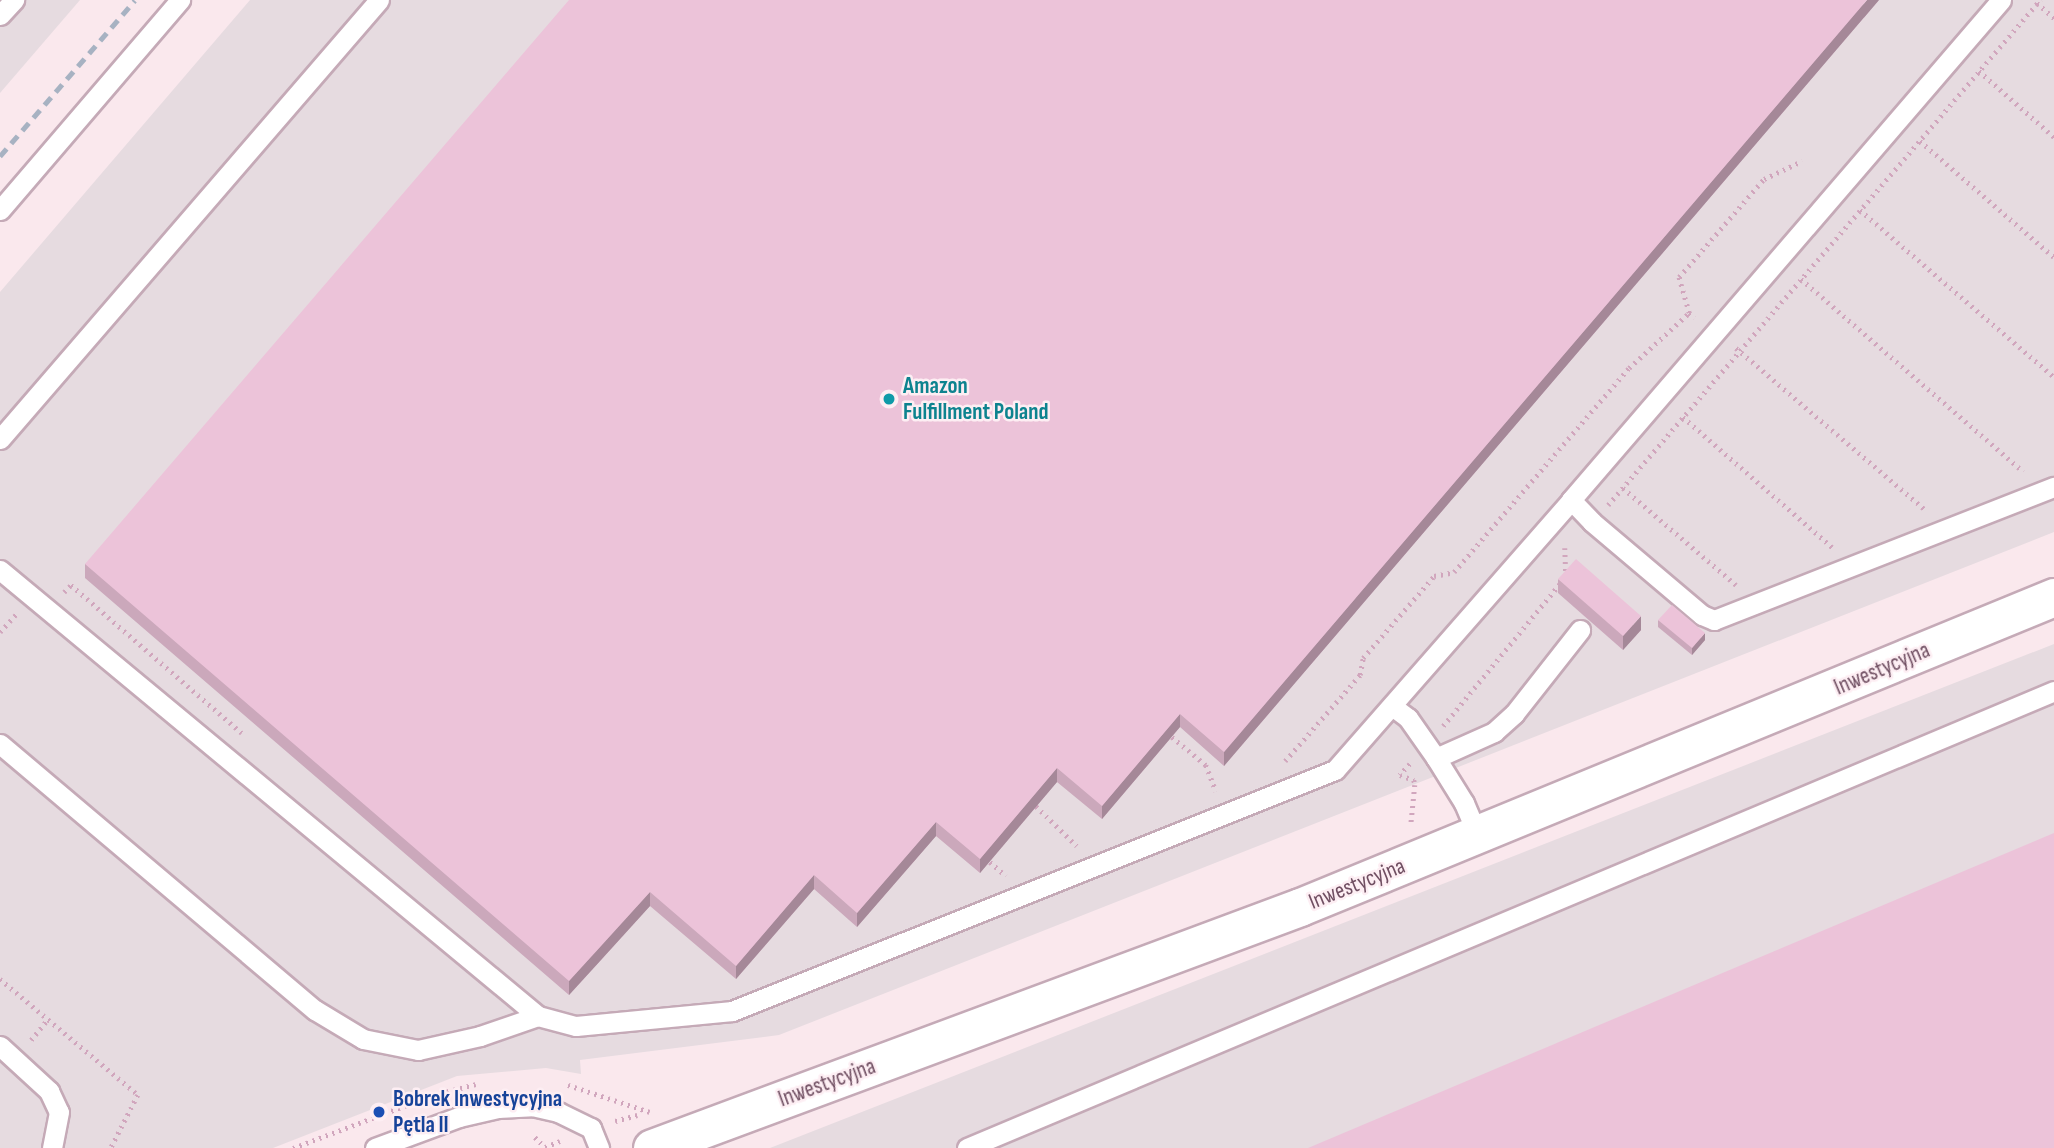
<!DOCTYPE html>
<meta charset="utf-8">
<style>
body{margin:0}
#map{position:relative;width:2054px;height:1148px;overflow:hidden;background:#fae8ed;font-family:"Sofia Sans Condensed",sans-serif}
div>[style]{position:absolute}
.industrial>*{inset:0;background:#e6dbe0}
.path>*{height:4.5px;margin-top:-2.25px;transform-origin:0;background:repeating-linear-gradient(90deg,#d1a6bd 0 2px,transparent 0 7px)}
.roads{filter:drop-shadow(2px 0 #c5aab7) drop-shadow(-2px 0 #c5aab7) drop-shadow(0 2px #c5aab7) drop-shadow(0 -2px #c5aab7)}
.service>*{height:19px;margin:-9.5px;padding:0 9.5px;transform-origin:9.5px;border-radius:9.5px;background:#fff}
.minor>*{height:37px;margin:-18.5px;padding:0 18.5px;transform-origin:18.5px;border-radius:18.5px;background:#fff}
.rail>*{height:5px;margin-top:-2.5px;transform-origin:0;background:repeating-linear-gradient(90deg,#a7b2c2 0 10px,transparent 0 17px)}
.wall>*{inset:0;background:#cba8bb}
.shaded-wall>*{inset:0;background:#a58898}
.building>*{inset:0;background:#ecc3d9}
.dots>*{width:19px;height:19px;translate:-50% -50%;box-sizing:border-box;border:4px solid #fdeef3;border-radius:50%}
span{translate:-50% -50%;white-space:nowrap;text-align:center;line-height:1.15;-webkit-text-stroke:5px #fdeef3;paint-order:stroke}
.culture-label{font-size:23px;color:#0d838f;font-weight:700}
.left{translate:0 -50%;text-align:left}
.street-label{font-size:23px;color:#704f62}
.transit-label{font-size:23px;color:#164399;font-weight:700}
</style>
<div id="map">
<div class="industrial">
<div style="clip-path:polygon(0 0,80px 0,0 93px)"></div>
<div style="clip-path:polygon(250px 0,2054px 0,2054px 532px,779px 1035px,580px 1060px,581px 1074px,546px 1068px,457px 1076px,273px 1148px,0 1148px,0 292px)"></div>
<div style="clip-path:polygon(2054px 644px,2054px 1148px,770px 1148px)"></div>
</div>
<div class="path">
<div style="left:2037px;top:3px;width:23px;rotate:41deg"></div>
<div style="left:1979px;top:71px;width:100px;rotate:41.3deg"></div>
<div style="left:1920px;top:141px;width:177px;rotate:40.9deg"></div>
<div style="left:1860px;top:210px;width:256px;rotate:40.7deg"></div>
<div style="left:1801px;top:279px;width:294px;rotate:40.9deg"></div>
<div style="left:1689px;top:313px;width:37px;rotate:-106deg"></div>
<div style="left:1679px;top:277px;width:130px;rotate:-49.1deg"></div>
<div style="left:1764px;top:179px;width:42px;rotate:-25.3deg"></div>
<div style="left:1736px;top:348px;width:250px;rotate:40.5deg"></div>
<div style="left:1683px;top:417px;width:198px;rotate:41.1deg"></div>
<div style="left:1623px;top:488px;width:149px;rotate:40.6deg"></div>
<div style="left:1608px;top:505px;width:665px;rotate:-49.45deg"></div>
<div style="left:1565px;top:548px;width:26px;rotate:88deg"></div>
<div style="left:64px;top:592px;width:10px;rotate:-45deg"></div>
<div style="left:71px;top:585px;width:226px;rotate:40.9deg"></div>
<div style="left:0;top:632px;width:24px;rotate:-48deg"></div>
<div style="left:1443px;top:726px;width:188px;rotate:-50.6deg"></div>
<div style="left:1172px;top:737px;width:44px;rotate:39.5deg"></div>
<div style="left:1206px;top:765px;width:28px;rotate:69deg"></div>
<div style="left:1285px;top:761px;width:114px;rotate:-48.9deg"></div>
<div style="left:1360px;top:675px;width:17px;rotate:-80deg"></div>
<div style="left:1363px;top:658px;width:108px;rotate:-49.1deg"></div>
<div style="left:1434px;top:576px;width:20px;rotate:-11deg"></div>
<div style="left:1454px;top:572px;width:269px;rotate:-49.4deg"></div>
<div style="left:1629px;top:368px;width:81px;rotate:-42.5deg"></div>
<div style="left:1689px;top:313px;width:7px;rotate:34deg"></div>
<div style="left:1410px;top:764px;width:15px;rotate:132deg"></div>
<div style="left:1400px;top:775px;width:15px;rotate:20deg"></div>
<div style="left:1414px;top:780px;width:5px;rotate:79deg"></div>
<div style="left:1415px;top:785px;width:40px;rotate:95.7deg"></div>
<div style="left:1036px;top:806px;width:57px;rotate:44.3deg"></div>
<div style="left:990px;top:862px;width:21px;rotate:41deg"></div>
<div style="left:0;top:979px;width:180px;rotate:40deg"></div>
<div style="left:138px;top:1095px;width:59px;rotate:117deg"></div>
<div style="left:31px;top:1040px;width:27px;rotate:-51deg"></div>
<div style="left:568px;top:1085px;width:86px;rotate:18.2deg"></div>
<div style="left:615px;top:1121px;width:23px;rotate:-15deg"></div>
<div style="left:535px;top:1137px;width:14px;rotate:45deg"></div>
<div style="left:545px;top:1147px;width:16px;rotate:-22deg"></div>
<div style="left:293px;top:1148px;width:150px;rotate:-20.7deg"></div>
<div style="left:433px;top:1095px;width:44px;rotate:-14.3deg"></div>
</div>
<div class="roads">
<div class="service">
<div style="left:2001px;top:0;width:659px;rotate:130.7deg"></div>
<div style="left:1571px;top:500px;width:30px;rotate:46deg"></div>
<div style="left:1592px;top:522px;width:144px;rotate:40.2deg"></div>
<div style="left:1702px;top:615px;width:13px;rotate:23deg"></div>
<div style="left:1714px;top:620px;width:365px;rotate:-21.4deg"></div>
<div style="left:0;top:15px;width:21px;rotate:-47deg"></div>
<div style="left:0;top:210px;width:277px;rotate:-49.4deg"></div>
<div style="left:0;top:439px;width:580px;rotate:-49.2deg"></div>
<div style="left:0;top:570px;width:699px;rotate:39.66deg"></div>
<div style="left:538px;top:1016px;width:39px;rotate:15deg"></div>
<div style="left:576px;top:1026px;width:157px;rotate:-5.5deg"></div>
<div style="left:732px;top:1011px;width:649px;rotate:-21.79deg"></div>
<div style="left:1335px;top:770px;width:359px;rotate:-48.8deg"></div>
<div style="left:1392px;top:706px;width:20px;rotate:37deg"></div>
<div style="left:1408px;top:718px;width:49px;rotate:55deg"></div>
<div style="left:1436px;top:758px;width:53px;rotate:58.1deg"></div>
<div style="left:1464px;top:803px;width:36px;rotate:67deg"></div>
<div style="left:0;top:744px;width:412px;rotate:40.2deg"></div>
<div style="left:315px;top:1010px;width:56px;rotate:31.1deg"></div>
<div style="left:363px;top:1039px;width:56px;rotate:11.3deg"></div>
<div style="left:418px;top:1050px;width:64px;rotate:-12.7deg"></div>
<div style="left:480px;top:1036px;width:61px;rotate:-19deg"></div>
<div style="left:1436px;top:758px;width:64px;rotate:-24.1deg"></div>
<div style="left:1494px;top:732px;width:27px;rotate:-42deg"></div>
<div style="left:1514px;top:714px;width:107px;rotate:-51.8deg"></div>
<div style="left:0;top:1046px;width:67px;rotate:42.6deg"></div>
<div style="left:49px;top:1091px;width:23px;rotate:65deg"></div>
<div style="left:59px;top:1112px;width:37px;rotate:101deg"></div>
<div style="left:375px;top:1148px;width:90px;rotate:-20.3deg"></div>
<div style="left:459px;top:1117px;width:40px;rotate:-13deg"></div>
<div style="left:498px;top:1108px;width:34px;rotate:-3deg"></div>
<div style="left:532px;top:1106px;width:27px;rotate:13deg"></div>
<div style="left:558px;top:1112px;width:37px;rotate:26deg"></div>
<div style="left:591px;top:1128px;width:22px;rotate:68deg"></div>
<div style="left:967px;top:1148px;width:1179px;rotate:-22.8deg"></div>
</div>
<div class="minor">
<div style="left:652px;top:1148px;width:691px;rotate:-20.4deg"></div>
<div style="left:1300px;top:907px;width:815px;rotate:-22.35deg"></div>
</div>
</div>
<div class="rail">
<div style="left:0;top:156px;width:206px;rotate:-49.1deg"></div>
</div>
<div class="wall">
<div style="clip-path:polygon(1879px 0,1224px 766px,1180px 727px,1102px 819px,1057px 782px,980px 873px,936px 836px,857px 927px,814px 889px,736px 979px,650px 906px,569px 995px,85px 578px,85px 564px)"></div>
<div style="clip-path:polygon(1558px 579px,1641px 630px,1623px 650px,1558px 593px)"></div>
<div style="clip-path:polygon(1658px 620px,1705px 640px,1692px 655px,1658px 627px)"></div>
</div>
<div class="shaded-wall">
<div style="clip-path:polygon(1867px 0,1879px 0,1224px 766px,1224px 752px)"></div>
<div style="clip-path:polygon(1641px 616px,1641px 630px,1623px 650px,1623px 636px)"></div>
<div style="clip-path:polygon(1705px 633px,1705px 640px,1692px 655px,1692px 648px)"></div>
<div style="clip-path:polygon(1180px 714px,1180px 727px,1102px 819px,1102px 806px)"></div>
<div style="clip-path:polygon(1057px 768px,1057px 782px,980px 873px,980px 859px)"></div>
<div style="clip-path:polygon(936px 822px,936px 836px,857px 927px,857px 913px)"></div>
<div style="clip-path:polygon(814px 875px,814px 889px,736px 979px,736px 966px)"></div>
<div style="clip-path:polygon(650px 892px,650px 906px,569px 995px,569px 981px)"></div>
</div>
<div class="building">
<div style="clip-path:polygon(569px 0,1867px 0,1224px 752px,1180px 714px,1102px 806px,1057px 768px,980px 859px,936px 822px,857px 913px,814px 875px,736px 966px,650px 892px,569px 981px,85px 564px)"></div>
<div style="clip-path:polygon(1576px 559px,1641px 616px,1623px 636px,1558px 579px)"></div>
<div style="clip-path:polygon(1672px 605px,1705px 633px,1692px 648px,1658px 620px)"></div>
<div style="clip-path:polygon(2054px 833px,2054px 1148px,1308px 1148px)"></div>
</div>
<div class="dots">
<div style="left:889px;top:399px;background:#0f9aa8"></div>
<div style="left:379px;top:1112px;background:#1a4fb4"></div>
</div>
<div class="culture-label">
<span class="left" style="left:903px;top:399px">Amazon<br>Fulfillment Poland</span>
</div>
<div class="street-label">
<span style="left:1882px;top:669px;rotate:-23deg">Inwestycyjna</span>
<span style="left:1357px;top:884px;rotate:-22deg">Inwestycyjna</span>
<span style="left:827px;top:1083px;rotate:-20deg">Inwestycyjna</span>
</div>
<div class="transit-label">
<span class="left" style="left:393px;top:1112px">Bobrek Inwestycyjna<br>Pętla II</span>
</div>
</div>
